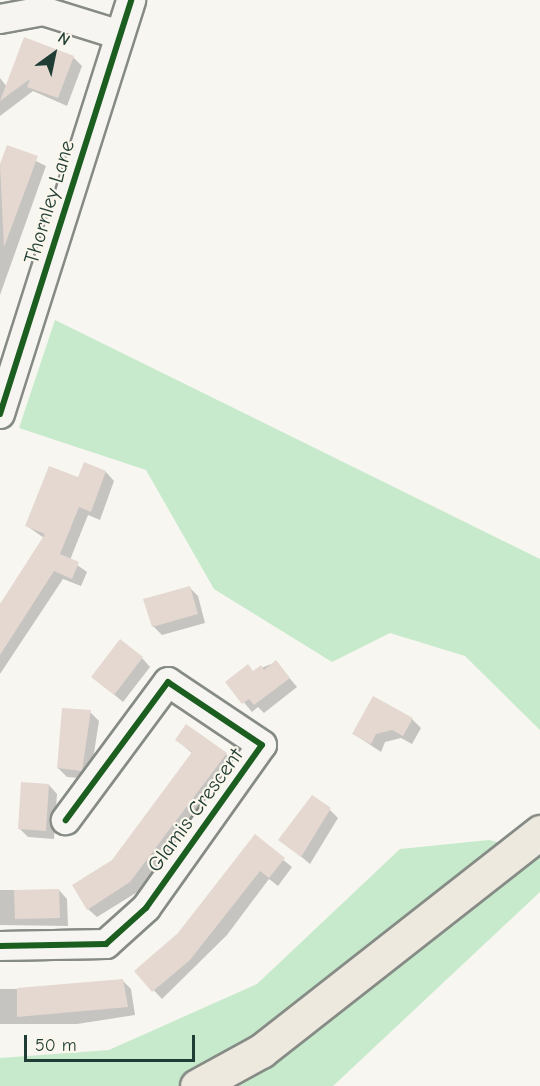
<!DOCTYPE html>
<style>
body{margin:0}
#map{position:relative;width:540px;height:1086px;overflow:hidden;background:#f8f6f0;font-family:"Comic Neue",sans-serif}
div>[style]{position:absolute}
.green>*{inset:0;background:#c6eacb}
.shadow>*{inset:0;background:#0003}
.building>*{inset:0;background:#e4d8d1}
.roads{filter:drop-shadow(2px 0 #868b86) drop-shadow(-2px 0 #868b86) drop-shadow(0 2px #868b86) drop-shadow(0 -2px #868b86)}
.minor>*{height:28px;margin:-14px;padding:0 14px;transform-origin:14px;border-radius:14px;background:#f6f5f1}
.major>*{height:33px;margin:-16.5px;padding:0 16.5px;transform-origin:16.5px;border-radius:16.5px;background:#eee9de}
.cycleway>*{height:6px;margin:-3px;padding:0 3px;transform-origin:3px;border-radius:3px;background:#1b5e20}
span{translate:-50% -50%;white-space:nowrap;text-align:center;line-height:1.15;-webkit-text-stroke:4.5px #fbf7ec;paint-order:stroke}
.street-label{font-size:21px;color:#1f3d34}
.north{position:absolute;left:24px;top:24px;width:60px;height:60px;-webkit-text-stroke:4px #fbf7ec;paint-order:stroke;rotate:33deg;font-size:16px;font-weight:700;line-height:24px;text-align:center;color:#1f3d34}
.north::after{content:'';display:block;margin:auto;width:21px;height:27px;background:#1f3d34;clip-path:polygon(50% 0,100% 100%,50% 72%,0 100%)}
.scale{position:absolute;left:24px;top:1035px;width:171px;height:27px;box-sizing:border-box;border:3px solid #1f3d34;border-top:0;padding-left:8px;font-size:18px;line-height:21px;white-space:nowrap;color:#1f3d34;-webkit-text-stroke:4px #fbf7ec;paint-order:stroke}
</style>
<div id="map">
<div class="green">
<div style="clip-path:polygon(55px 320px,540px 559px,540px 730px,465px 656px,390px 633px,332px 662px,214px 589px,146px 470px,19px 428px)"></div>
<div style="clip-path:polygon(489px 840px,540px 852px,540px 892px,333px 1086px,0 1086px,0 1058px,109px 1050px,257px 984px,400px 849px)"></div>
</div>
<div class="shadow">
<div style="clip-path:polygon(73px 57px,82px 66px,67px 106px,33px 91px,0 116px,0 78px,7px 87px)"></div>
<div style="clip-path:polygon(8px 147px,46px 166px,0 295px,0 166px)"></div>
<div style="clip-path:polygon(106px 472px,114px 481px,100px 520px,88px 515px,70px 560px,87px 572px,81px 586px,63px 579px,0 674px,0 609px,44px 538px,27px 526px,79px 479px)"></div>
<div style="clip-path:polygon(189px 587px,198px 596px,205px 623px,162px 635px,153px 626px)"></div>
<div style="clip-path:polygon(142px 658px,150px 667px,123px 702px,93px 677px)"></div>
<div style="clip-path:polygon(276px 662px,297px 687px,264px 713px,258px 707px,252px 712px,227px 682px)"></div>
<div style="clip-path:polygon(90px 712px,99px 721px,90px 779px,67px 777px,58px 768px)"></div>
<div style="clip-path:polygon(412px 719px,421px 728px,412px 744px,401px 738px,385px 742px,381px 752px,354px 734px)"></div>
<div style="clip-path:polygon(177px 740px,226px 754px,235px 763px,139px 891px,97px 917px,88px 909px,113px 861px,193px 754px)"></div>
<div style="clip-path:polygon(49px 785px,57px 794px,54px 839px,28px 837px,19px 828px)"></div>
<div style="clip-path:polygon(330px 810px,338px 818px,310px 864px,280px 839px)"></div>
<div style="clip-path:polygon(255px 837px,292px 867px,278px 886px,269px 879px,227px 935px,162px 999px,136px 971px,179px 935px)"></div>
<div style="clip-path:polygon(0 890px,59px 890px,67px 899px,68px 926px,0 925px)"></div>
<div style="clip-path:polygon(123px 981px,131px 989px,135px 1015px,77px 1024px,0 1024px,0 989px,66px 989px)"></div>
</div>
<div class="building">
<div style="clip-path:polygon(24px 37px,74px 56px,58px 98px,27px 87px,30px 79px,0 101px)"></div>
<div style="clip-path:polygon(7px 145px,38px 156px,4px 247px,0 164px)"></div>
<div style="clip-path:polygon(84px 462px,106px 471px,91px 512px,79px 507px,60px 554px,79px 562px,72px 579px,54px 571px,0 655px,0 604px,45px 534px,25px 526px,49px 466px,78px 477px)"></div>
<div style="clip-path:polygon(190px 586px,198px 614px,152px 627px,143px 599px)"></div>
<div style="clip-path:polygon(120px 639px,143px 657px,114px 695px,91px 677px)"></div>
<div style="clip-path:polygon(276px 660px,290px 678px,254px 705px,249px 699px,242px 704px,225px 682px,248px 664px,253px 671px,261px 665px,264px 670px)"></div>
<div style="clip-path:polygon(373px 696px,413px 718px,403px 736px,392px 730px,376px 734px,371px 744px,352px 734px)"></div>
<div style="clip-path:polygon(62px 708px,91px 710px,82px 771px,57px 768px)"></div>
<div style="clip-path:polygon(186px 724px,227px 753px,130px 882px,87px 910px,72px 885px,112px 860px,192px 752px,175px 740px)"></div>
<div style="clip-path:polygon(21px 782px,49px 784px,46px 831px,18px 829px)"></div>
<div style="clip-path:polygon(312px 795px,331px 808px,301px 857px,278px 840px)"></div>
<div style="clip-path:polygon(255px 834px,285px 858px,269px 878px,260px 871px,190px 960px,152px 992px,134px 971px,178px 933px)"></div>
<div style="clip-path:polygon(59px 889px,60px 918px,15px 919px,14px 890px)"></div>
<div style="clip-path:polygon(123px 979px,128px 1007px,17px 1017px,17px 988px)"></div>
</div>
<div class="roads">
<div class="minor">
<div style="left:0;top:19px;width:44px;rotate:-10.5deg"></div>
<div style="left:43px;top:11px;width:77px;rotate:17.3deg"></div>
<div style="left:0;top:414px;width:434px;rotate:-72.4deg"></div>
<div style="left:0;top:946px;width:106px;rotate:-1.1deg"></div>
<div style="left:106px;top:944px;width:54px;rotate:-42deg"></div>
<div style="left:146px;top:908px;width:200px;rotate:-54.6deg"></div>
<div style="left:262px;top:745px;width:113px;rotate:-146.2deg"></div>
<div style="left:168px;top:682px;width:172px;rotate:126.5deg"></div>
</div>
<div class="major">
<div style="left:197px;top:1086px;width:73px;rotate:-28.7deg"></div>
<div style="left:261px;top:1051px;width:355px;rotate:-38.1deg"></div>
</div>
</div>
<div class="cycleway">
<div style="left:0;top:414px;width:434px;rotate:-72.4deg"></div>
<div style="left:0;top:946px;width:106px;rotate:-1.1deg"></div>
<div style="left:106px;top:944px;width:54px;rotate:-42deg"></div>
<div style="left:146px;top:908px;width:200px;rotate:-54.6deg"></div>
<div style="left:262px;top:745px;width:113px;rotate:-146.2deg"></div>
<div style="left:168px;top:682px;width:172px;rotate:126.5deg"></div>
</div>
<div class="street-label">
<span style="left:49px;top:202px;rotate:-73deg">Thornley Lane</span>
<span style="left:195px;top:810px;rotate:-54deg">Glamis Crescent</span>
</div>
<div class="north">N</div>
<div class="scale">50 m</div>
</div>
